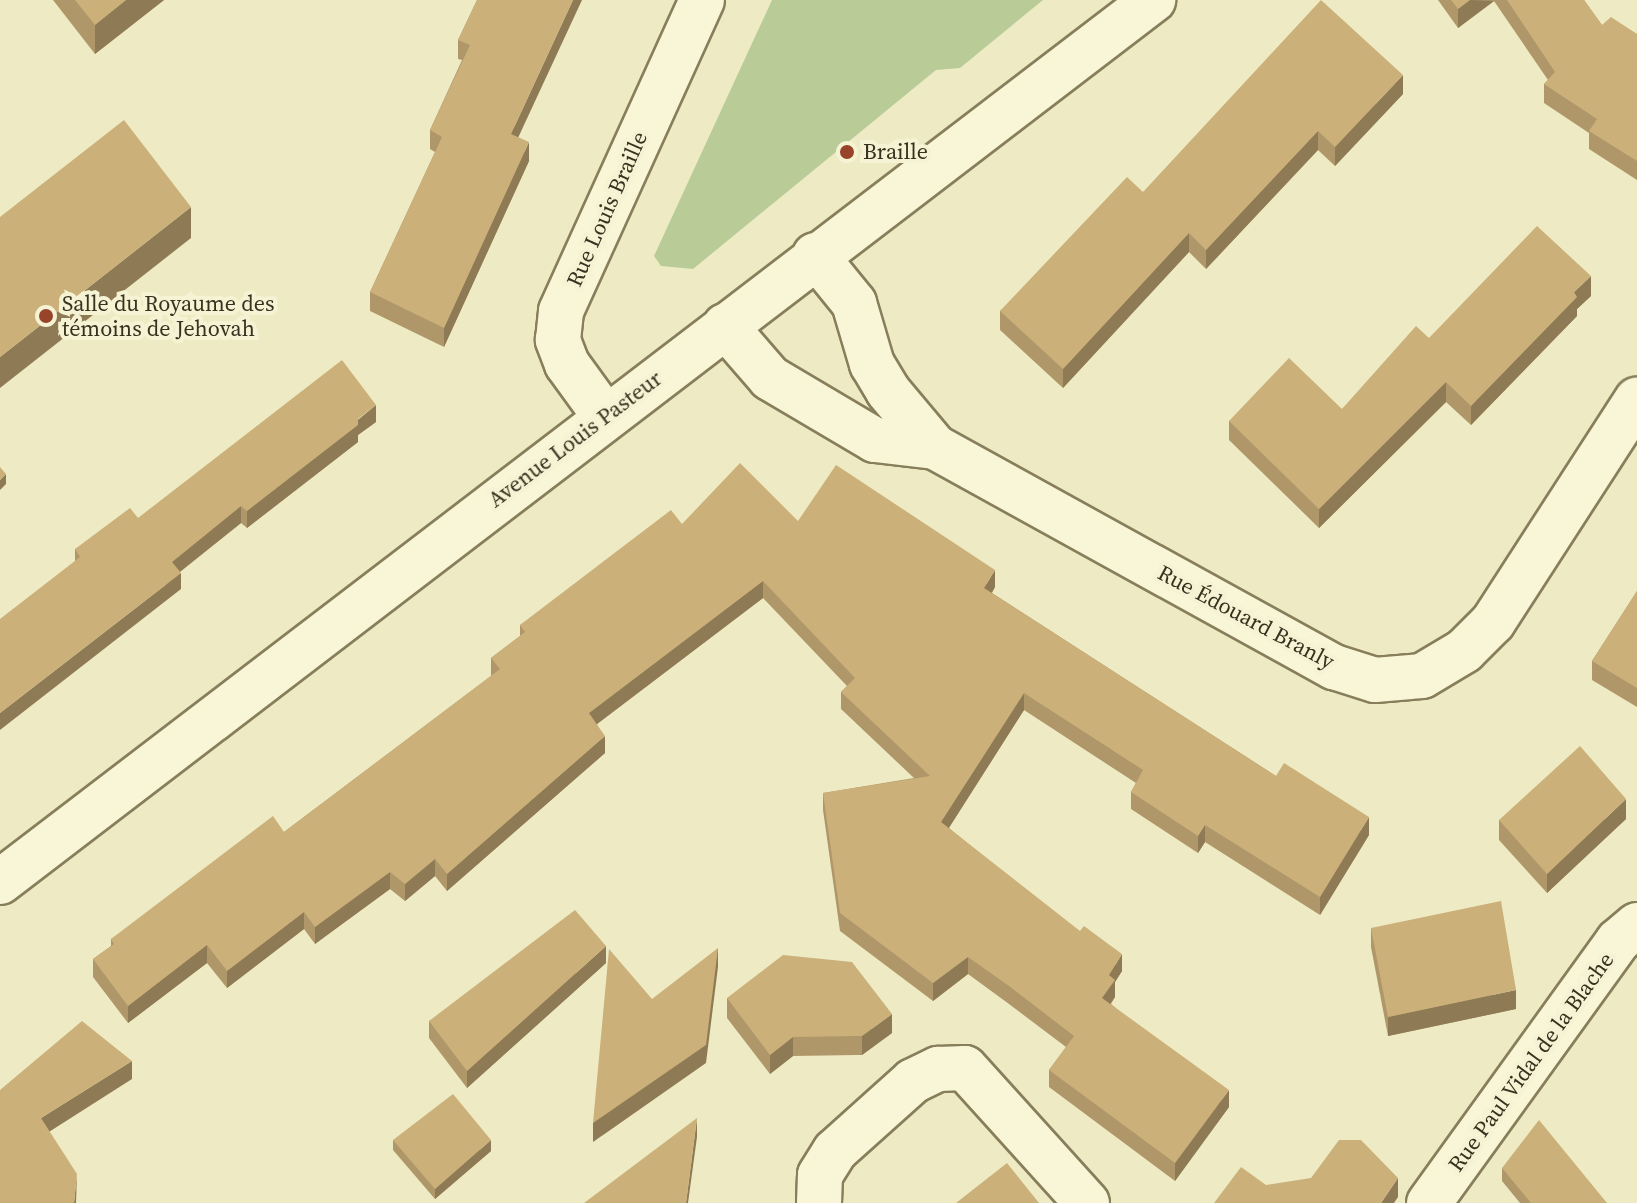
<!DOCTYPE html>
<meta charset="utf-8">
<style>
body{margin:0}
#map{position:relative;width:1637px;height:1203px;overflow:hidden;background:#eeebc4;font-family:"Source Serif 4",serif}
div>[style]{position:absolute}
.green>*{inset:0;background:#b9cc98}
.roads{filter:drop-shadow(2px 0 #887e5b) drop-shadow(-2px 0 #887e5b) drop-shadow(0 2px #887e5b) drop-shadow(0 -2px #887e5b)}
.street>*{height:44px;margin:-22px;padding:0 22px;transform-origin:22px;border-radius:22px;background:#f8f6d7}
.secondary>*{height:44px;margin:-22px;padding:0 22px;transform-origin:22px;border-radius:22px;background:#f8f6d7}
.wall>*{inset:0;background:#af9769}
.shaded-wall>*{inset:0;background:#8e7b55}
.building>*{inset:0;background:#cbb07a}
.dots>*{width:22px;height:22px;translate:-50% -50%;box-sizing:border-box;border:4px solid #f5f3d4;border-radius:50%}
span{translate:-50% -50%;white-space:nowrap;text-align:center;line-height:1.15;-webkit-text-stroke:8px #f5f3d4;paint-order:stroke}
.poi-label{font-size:22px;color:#38311f}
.left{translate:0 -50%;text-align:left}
.street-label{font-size:22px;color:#38311f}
</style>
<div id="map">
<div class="green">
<div style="clip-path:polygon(772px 0,1043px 0,960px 68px,936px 70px,693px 269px,661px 266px,654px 256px)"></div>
</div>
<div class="roads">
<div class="street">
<div style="left:815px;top:255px;width:62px;rotate:50.9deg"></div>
<div style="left:854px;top:303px;width:64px;rotate:73.6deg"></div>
<div style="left:872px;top:364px;width:31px;rotate:59deg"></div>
<div style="left:888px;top:391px;width:73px;rotate:50deg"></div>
<div style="left:725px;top:326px;width:69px;rotate:49.1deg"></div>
<div style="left:770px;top:378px;width:122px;rotate:30.6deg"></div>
<div style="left:875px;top:440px;width:60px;rotate:6.7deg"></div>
<div style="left:935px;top:447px;width:456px;rotate:28.9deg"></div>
<div style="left:1334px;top:667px;width:43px;rotate:17.6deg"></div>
<div style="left:1375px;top:680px;width:47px;rotate:-4.9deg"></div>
<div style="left:1422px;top:676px;width:49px;rotate:-30.8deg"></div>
<div style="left:1464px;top:651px;width:41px;rotate:-45deg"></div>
<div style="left:1493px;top:622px;width:265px;rotate:-57.1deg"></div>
<div style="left:604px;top:415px;width:63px;rotate:-126deg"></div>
<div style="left:567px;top:364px;width:26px;rotate:-111deg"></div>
<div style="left:558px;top:340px;width:29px;rotate:-84deg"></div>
<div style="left:561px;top:311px;width:341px;rotate:-65.6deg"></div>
<div style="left:819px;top:1203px;width:28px;rotate:-88deg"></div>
<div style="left:820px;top:1175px;width:28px;rotate:-58deg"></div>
<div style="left:835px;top:1151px;width:105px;rotate:-41.9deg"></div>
<div style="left:913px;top:1081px;width:28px;rotate:-26deg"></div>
<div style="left:938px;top:1069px;width:27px;rotate:-2deg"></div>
<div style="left:965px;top:1068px;width:182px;rotate:47.9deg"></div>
<div style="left:1429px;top:1203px;width:323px;rotate:-54.2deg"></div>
<div style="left:1618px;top:941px;width:25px;rotate:-40deg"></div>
</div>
<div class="secondary">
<div style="left:0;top:882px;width:1452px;rotate:-37.41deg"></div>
</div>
</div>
<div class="wall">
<div style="clip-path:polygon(53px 0,164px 0,95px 54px)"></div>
<div style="clip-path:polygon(477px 0,518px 138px,529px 161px,444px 347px,370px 311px,370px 292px,435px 152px,430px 149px,430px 130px,462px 60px,458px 59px,458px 40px)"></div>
<div style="clip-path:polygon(1438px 0,1584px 0,1602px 25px,1637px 34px,1637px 180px,1589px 149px,1589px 133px,1544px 103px,1544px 84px,1548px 80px,1494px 1px,1458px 28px)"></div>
<div style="clip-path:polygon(1403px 94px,1335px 166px,1318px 150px,1206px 269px,1189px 252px,1063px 388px,1000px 330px,1000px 311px,1143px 192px)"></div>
<div style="clip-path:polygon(1591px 296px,1577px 309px,1577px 316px,1471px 425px,1446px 402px,1319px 528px,1229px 440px,1229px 421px,1342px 409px,1429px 338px)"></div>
<div style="clip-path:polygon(376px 422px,358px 435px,358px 442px,247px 528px,241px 523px,180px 572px,181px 589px,75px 562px,75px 549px,138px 518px)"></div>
<div style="clip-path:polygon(798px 521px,995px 587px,992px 593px,1276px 776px,1369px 835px,1320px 915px,1205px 842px,1198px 853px,1131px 809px,1131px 792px,1136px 783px,1024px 710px,949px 828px,1122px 971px,1115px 982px,1115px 997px,1111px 1004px,1229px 1107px,1175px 1181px,1049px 1087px,1049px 1070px,1066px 1047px,1009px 1004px,968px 974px,933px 1001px,840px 931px,823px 810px,823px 793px,914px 778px,841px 709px,841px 692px,847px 686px,763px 598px,597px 724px,605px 753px,447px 891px,435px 876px,405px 901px,390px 889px,315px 944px,304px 929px,227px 988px,207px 963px,128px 1023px,93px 977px,93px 959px,111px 946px,111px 939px,284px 832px,491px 676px,491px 658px,520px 636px,520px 625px,682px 524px)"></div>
<div style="clip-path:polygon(1637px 591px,1637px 707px,1592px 680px,1592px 661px)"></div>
<div style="clip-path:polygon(1626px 819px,1547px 893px,1499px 840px,1499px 820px)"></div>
<div style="clip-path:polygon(1371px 928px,1516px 1009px,1388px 1036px,1371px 947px)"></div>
<div style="clip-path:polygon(606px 963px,467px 1088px,429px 1038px,429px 1021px)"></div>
<div style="clip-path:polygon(727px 998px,892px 1033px,862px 1055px,793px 1056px,770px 1074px,727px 1018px)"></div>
<div style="clip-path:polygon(393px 1140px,491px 1151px,435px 1199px,393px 1150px)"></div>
<div style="clip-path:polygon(1502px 1168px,1607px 1203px,1520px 1203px,1502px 1181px)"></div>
</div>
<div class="shaded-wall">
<div style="clip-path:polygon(126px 0,164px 0,95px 54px,95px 25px)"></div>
<div style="clip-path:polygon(573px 0,582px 0,511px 153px,511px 134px)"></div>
<div style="clip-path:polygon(1470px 0,1494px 1px,1458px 28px,1458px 9px)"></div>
<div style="clip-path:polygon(1403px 75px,1403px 94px,1335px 166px,1335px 147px)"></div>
<div style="clip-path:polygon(1318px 131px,1318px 150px,1206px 269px,1206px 250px)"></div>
<div style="clip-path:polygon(529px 142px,529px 161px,444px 347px,444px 328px)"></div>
<div style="clip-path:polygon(191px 207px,191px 238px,0 388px,0 357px)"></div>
<div style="clip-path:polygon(1189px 233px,1189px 252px,1063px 388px,1063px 369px)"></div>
<div style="clip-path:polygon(1591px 276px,1591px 296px,1577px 309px,1577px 316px,1471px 425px,1471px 406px,1574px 292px)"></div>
<div style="clip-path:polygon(1446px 382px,1446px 402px,1319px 528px,1319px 509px)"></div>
<div style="clip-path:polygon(376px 405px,376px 422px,358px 435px,358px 442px,247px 528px,247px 511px)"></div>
<div style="clip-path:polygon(6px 474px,6px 484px,0 490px,0 480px)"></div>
<div style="clip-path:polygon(241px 506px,241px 523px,172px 578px,172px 562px)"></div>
<div style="clip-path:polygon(995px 570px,995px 587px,984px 605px,984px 588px)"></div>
<div style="clip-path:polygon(181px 573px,181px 589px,0 730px,0 713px)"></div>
<div style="clip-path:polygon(763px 581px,763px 598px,589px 730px,589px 713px)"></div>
<div style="clip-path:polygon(1024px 693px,1024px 710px,941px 840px,941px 822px)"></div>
<div style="clip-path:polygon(605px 736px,605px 753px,447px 891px,447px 874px)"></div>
<div style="clip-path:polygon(1626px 799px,1626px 819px,1547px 893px,1547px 874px)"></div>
<div style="clip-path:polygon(1369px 817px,1369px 835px,1320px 915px,1320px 897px)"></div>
<div style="clip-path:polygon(1205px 825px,1205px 842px,1198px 853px,1198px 836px)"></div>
<div style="clip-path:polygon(435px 859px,435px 876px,405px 901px,405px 884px)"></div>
<div style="clip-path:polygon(390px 872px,390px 889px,315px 944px,315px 927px)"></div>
<div style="clip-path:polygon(304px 912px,304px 929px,227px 988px,227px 971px)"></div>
<div style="clip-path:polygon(207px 945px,207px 963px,128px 1023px,128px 1006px)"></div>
<div style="clip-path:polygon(606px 946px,606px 963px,467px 1088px,467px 1071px)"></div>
<div style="clip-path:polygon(718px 948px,718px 967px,706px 1063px,593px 1142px,593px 1123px)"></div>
<div style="clip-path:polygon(1122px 954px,1122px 971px,1115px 982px,1115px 997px,1102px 1015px,1102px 998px,1109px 975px)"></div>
<div style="clip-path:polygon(968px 957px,968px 974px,933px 1001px,933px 983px)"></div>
<div style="clip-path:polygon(1516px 990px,1516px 1009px,1388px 1036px,1388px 1017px)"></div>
<div style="clip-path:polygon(892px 1014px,892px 1033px,862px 1055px,862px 1036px)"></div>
<div style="clip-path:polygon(793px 1037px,793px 1056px,770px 1074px,770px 1055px)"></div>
<div style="clip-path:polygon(132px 1061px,132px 1079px,41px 1137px,41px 1118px)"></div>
<div style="clip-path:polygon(1229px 1090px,1229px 1107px,1175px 1181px,1175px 1163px)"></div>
<div style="clip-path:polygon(697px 1118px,697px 1137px,688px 1203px,686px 1203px)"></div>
<div style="clip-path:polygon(491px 1140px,491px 1151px,435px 1199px,435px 1189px)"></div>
<div style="clip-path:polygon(77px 1174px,76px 1203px,74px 1203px)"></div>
<div style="clip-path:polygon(1398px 1178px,1398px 1197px,1394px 1203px,1381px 1203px)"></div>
</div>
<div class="building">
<div style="clip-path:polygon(75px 0,126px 0,95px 25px)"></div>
<div style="clip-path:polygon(477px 0,573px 0,511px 134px,529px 142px,444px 328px,370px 292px,442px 137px,430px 130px,470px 45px,458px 40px)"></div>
<div style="clip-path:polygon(1321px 0,1403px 75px,1335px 147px,1318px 131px,1206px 250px,1189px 233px,1063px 369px,1000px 311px,1127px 177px,1143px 192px)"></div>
<div style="clip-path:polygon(1451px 0,1470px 0,1458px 9px)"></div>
<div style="clip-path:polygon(1507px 0,1584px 0,1602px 25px,1611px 17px,1637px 34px,1637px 161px,1589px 131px,1597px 119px,1544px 84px,1555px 72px)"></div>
<div style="clip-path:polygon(124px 120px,191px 207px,0 357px,0 217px)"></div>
<div style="clip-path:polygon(1537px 226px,1591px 276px,1574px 292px,1577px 297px,1471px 406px,1446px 382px,1319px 509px,1229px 421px,1289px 358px,1342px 409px,1416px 326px,1429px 338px)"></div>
<div style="clip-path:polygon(342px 360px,376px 405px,358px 419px,358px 425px,247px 511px,241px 506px,172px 562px,181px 573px,0 713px,0 619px,80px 557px,75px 549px,130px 508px,138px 518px)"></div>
<div style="clip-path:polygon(740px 463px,798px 521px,836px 465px,995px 570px,984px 588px,1276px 776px,1284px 763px,1369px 817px,1320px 897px,1205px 825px,1198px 836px,1131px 792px,1143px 770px,1024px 693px,941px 822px,1080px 931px,1084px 926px,1122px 954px,1109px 975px,1115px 980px,1102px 998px,1229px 1090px,1175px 1163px,1049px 1070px,1074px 1036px,1009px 986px,968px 957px,933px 983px,840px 913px,823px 793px,930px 776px,841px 692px,855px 678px,763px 581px,589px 713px,605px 736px,447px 874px,435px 859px,405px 884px,390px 872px,315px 927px,304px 912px,227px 971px,207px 945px,128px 1006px,93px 959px,114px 944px,111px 939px,273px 816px,284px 832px,500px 669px,491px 658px,525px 632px,520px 625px,671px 510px,682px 524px)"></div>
<div style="clip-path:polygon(0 467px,6px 474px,0 480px)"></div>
<div style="clip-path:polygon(1637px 591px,1637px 688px,1592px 661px)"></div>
<div style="clip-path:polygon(1580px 746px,1626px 799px,1547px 874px,1499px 820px)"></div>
<div style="clip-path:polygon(1501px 901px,1516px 990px,1388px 1017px,1371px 928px)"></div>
<div style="clip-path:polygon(575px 910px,606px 946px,467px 1071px,429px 1021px)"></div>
<div style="clip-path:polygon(718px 948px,706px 1045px,593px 1123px,609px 949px,652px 999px)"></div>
<div style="clip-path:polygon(783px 955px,852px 962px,892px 1014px,862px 1036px,793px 1037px,770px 1055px,727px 998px)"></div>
<div style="clip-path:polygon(82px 1021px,132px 1061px,41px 1118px,77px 1174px,74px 1203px,0 1203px,0 1090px)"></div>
<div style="clip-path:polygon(453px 1094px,491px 1140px,435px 1189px,393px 1140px)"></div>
<div style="clip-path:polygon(697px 1118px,686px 1203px,584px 1203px)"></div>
<div style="clip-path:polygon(1539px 1120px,1607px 1203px,1531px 1203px,1502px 1168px)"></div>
<div style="clip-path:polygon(1339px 1140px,1361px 1140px,1398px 1178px,1381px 1203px,1214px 1203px,1241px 1167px,1266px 1185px,1311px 1178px)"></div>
<div style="clip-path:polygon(1007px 1163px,1039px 1203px,956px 1203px)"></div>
</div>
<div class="dots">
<div style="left:847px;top:152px;background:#97442b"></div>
<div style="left:46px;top:316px;background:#97442b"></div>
</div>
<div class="poi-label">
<span class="left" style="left:863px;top:152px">Braille</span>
<span class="left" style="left:62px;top:316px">Salle du Royaume des<br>témoins de Jehovah</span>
</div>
<div class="street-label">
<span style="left:607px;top:209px;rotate:-66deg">Rue Louis Braille</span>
<span style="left:575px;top:439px;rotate:-37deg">Avenue Louis Pasteur</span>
<span style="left:1246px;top:617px;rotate:28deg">Rue Édouard Branly</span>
<span style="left:1531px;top:1062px;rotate:-54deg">Rue Paul Vidal de la Blache</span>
</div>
</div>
